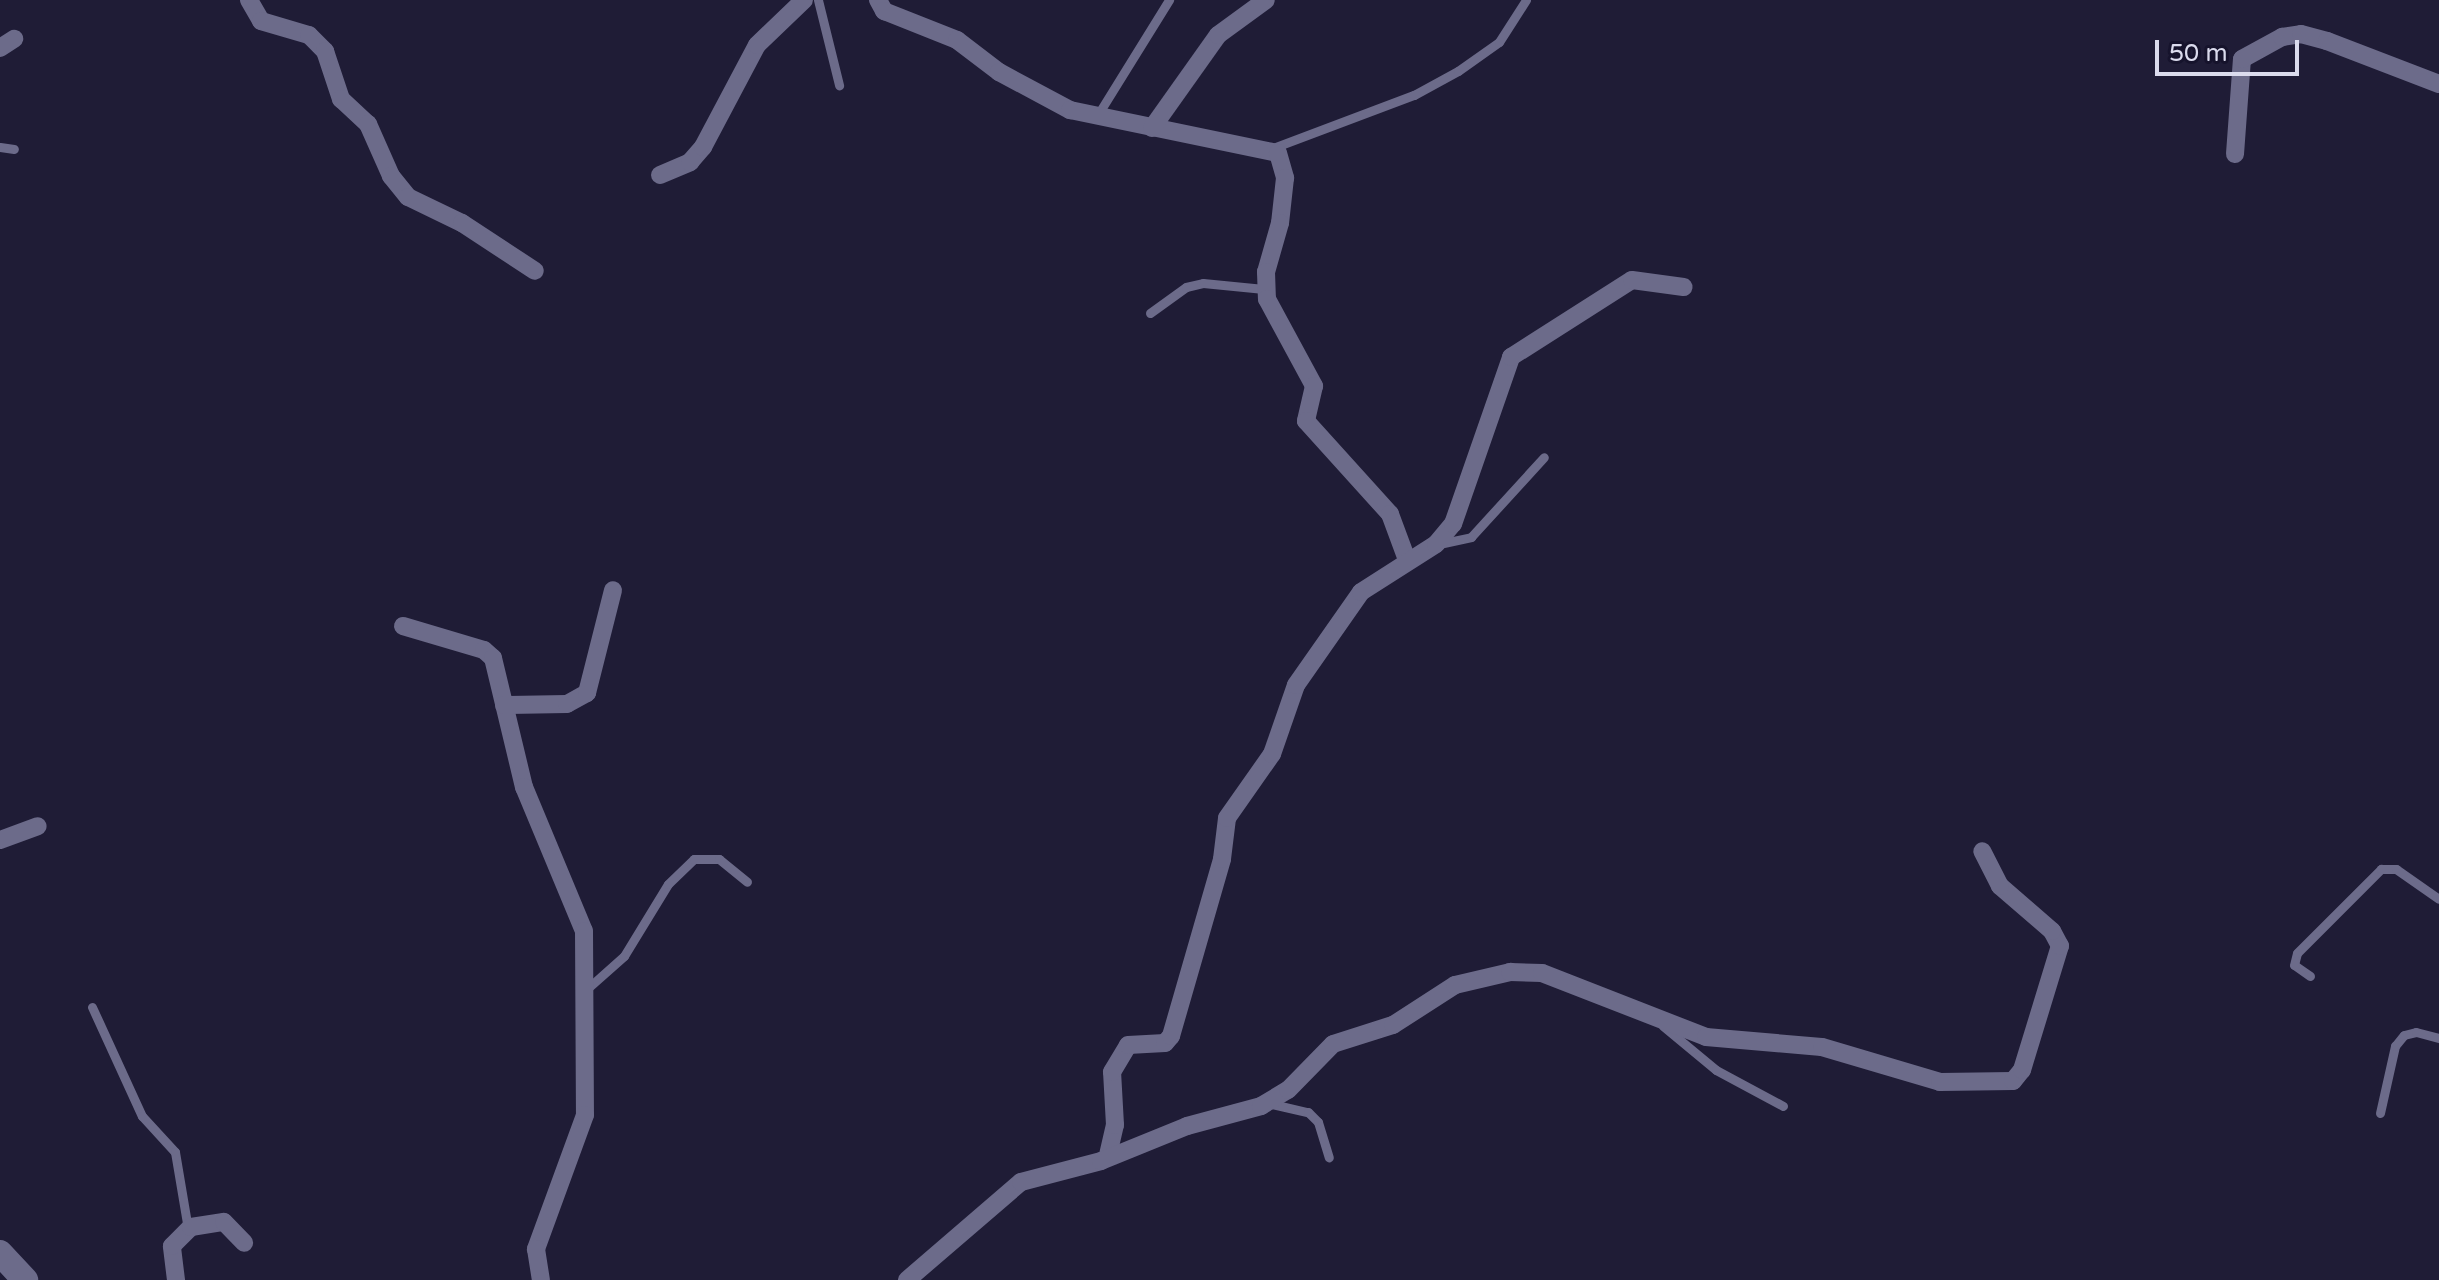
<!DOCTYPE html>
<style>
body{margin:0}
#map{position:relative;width:2439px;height:1280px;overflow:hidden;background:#1f1c36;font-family:"Varela Round",sans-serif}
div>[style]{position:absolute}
.service>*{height:9px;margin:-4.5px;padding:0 4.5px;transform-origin:4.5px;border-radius:4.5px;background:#6c6b8a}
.minor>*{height:18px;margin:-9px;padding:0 9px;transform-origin:9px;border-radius:9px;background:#6c6b8a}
.secondary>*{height:26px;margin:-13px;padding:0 13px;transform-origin:13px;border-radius:13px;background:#6c6b8a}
span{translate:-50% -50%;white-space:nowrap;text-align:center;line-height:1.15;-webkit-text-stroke:8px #16132c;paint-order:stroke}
.scale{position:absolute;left:2155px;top:40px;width:144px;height:36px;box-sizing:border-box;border:4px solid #dbdbed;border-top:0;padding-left:10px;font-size:24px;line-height:28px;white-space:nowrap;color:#dbdbed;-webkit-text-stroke:6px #16132c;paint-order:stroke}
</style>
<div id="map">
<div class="service">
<div style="left:818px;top:0;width:88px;rotate:76.1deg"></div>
<div style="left:1097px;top:116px;width:137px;rotate:-58.2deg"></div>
<div style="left:0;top:147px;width:14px;rotate:8deg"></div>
<div style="left:1270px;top:149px;width:154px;rotate:-20.6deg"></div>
<div style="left:1414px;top:95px;width:50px;rotate:-28.6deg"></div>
<div style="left:1458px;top:71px;width:50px;rotate:-35.3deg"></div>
<div style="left:1499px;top:42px;width:50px;rotate:-57.3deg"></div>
<div style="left:1150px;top:313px;width:44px;rotate:-35.8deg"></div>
<div style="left:1186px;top:287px;width:17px;rotate:-13deg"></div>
<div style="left:1203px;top:283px;width:61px;rotate:5.6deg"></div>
<div style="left:1439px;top:544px;width:33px;rotate:-12deg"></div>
<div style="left:1471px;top:537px;width:108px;rotate:-47.6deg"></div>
<div style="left:2310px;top:976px;width:19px;rotate:-145deg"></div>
<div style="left:2294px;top:965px;width:12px;rotate:-76deg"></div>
<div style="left:2297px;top:953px;width:119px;rotate:-45deg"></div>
<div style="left:2381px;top:869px;width:15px"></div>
<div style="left:2396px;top:869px;width:52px;rotate:34.9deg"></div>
<div style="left:588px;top:988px;width:48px;rotate:-41.6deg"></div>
<div style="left:624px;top:956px;width:84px;rotate:-58.6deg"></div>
<div style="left:668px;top:884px;width:36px;rotate:-44deg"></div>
<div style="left:694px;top:859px;width:25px"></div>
<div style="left:719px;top:859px;width:36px;rotate:39deg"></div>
<div style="left:92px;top:1007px;width:120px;rotate:65.4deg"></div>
<div style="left:142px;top:1116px;width:49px;rotate:47.5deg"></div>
<div style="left:175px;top:1152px;width:78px;rotate:80.4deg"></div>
<div style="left:1663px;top:1026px;width:69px;rotate:39.7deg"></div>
<div style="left:1716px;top:1070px;width:76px;rotate:28.2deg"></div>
<div style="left:1272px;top:1104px;width:37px;rotate:13deg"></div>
<div style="left:1308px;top:1112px;width:14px;rotate:45deg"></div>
<div style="left:1318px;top:1122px;width:37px;rotate:73deg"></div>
<div style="left:2380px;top:1113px;width:69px;rotate:-77.4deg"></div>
<div style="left:2395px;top:1046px;width:14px;rotate:-51deg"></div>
<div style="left:2404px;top:1035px;width:12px;rotate:-14deg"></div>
<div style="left:2416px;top:1032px;width:24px;rotate:15deg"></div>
</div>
<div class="minor">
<div style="left:249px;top:0;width:24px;rotate:60deg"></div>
<div style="left:261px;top:21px;width:50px;rotate:16.3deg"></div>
<div style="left:309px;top:35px;width:23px;rotate:45deg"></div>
<div style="left:325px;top:51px;width:51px;rotate:71.6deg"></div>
<div style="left:341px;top:99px;width:37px;rotate:43deg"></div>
<div style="left:368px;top:124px;width:57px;rotate:66.1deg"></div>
<div style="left:391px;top:176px;width:27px;rotate:51deg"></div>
<div style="left:408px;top:197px;width:60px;rotate:25.7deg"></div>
<div style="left:462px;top:223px;width:87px;rotate:33.3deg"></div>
<div style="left:878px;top:0;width:13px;rotate:61deg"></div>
<div style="left:884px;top:11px;width:79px;rotate:21.7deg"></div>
<div style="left:957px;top:40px;width:53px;rotate:37.3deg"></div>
<div style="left:999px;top:72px;width:81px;rotate:28.2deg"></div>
<div style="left:1070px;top:110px;width:212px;rotate:11.7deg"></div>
<div style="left:1278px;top:153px;width:26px;rotate:74deg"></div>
<div style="left:1285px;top:178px;width:45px;rotate:96.3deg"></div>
<div style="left:1280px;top:223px;width:51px;rotate:105.9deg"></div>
<div style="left:1266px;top:272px;width:27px;rotate:88deg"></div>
<div style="left:1267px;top:299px;width:99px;rotate:61.6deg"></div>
<div style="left:1314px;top:386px;width:36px;rotate:103deg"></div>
<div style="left:1306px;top:421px;width:125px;rotate:47.9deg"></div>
<div style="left:1390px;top:514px;width:49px;rotate:69.7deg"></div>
<div style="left:0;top:48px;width:17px;rotate:-33deg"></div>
<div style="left:1152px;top:128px;width:114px;rotate:-54.6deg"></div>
<div style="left:1218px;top:35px;width:59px;rotate:-36.1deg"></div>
<div style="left:2235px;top:154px;width:95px;rotate:-85.8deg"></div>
<div style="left:2242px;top:59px;width:46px;rotate:-28.8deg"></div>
<div style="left:2282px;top:37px;width:19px;rotate:-9deg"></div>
<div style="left:2301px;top:34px;width:27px;rotate:15deg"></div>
<div style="left:2327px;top:41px;width:120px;rotate:21deg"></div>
<div style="left:660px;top:175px;width:33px;rotate:-23deg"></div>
<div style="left:690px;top:162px;width:20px;rotate:-49deg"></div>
<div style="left:703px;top:147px;width:115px;rotate:-62.1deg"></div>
<div style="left:757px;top:45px;width:65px;rotate:-43.8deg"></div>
<div style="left:403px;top:626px;width:84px;rotate:16.5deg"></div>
<div style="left:484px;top:650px;width:12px;rotate:42deg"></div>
<div style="left:493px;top:658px;width:133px;rotate:76.5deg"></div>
<div style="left:524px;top:787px;width:156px;rotate:67.4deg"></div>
<div style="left:584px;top:931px;width:184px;rotate:89.7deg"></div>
<div style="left:585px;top:1115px;width:143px;rotate:110.1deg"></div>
<div style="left:536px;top:1249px;width:31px;rotate:81deg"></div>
<div style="left:504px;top:705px;width:63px;rotate:-0.9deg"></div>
<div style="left:567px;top:704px;width:23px;rotate:-29deg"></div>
<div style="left:587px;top:693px;width:106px;rotate:-75.8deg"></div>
<div style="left:0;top:840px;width:40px;rotate:-20.2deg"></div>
<div style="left:1108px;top:1155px;width:31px;rotate:-77deg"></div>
<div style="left:1115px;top:1125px;width:53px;rotate:-93.2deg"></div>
<div style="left:1112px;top:1072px;width:31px;rotate:-59deg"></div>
<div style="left:1128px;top:1045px;width:37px;rotate:-3deg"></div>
<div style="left:1165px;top:1043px;width:9px;rotate:-49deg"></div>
<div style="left:1171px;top:1036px;width:184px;rotate:-73.9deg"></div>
<div style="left:1222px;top:859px;width:41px;rotate:-83deg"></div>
<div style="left:1227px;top:818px;width:78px;rotate:-54.9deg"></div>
<div style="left:1272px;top:754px;width:73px;rotate:-70.8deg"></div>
<div style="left:1296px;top:685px;width:113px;rotate:-55deg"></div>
<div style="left:1361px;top:592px;width:89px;rotate:-32.6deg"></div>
<div style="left:1436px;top:544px;width:26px;rotate:-50deg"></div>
<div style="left:1453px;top:524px;width:177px;rotate:-70.8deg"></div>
<div style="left:1511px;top:357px;width:143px;rotate:-32.5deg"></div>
<div style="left:1632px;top:280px;width:52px;rotate:7.7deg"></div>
<div style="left:176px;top:1280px;width:34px;rotate:-97deg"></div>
<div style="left:172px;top:1246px;width:27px;rotate:-45deg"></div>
<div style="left:191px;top:1227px;width:33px;rotate:-9deg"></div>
<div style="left:224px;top:1222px;width:29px;rotate:46deg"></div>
<div style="left:907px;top:1280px;width:150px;rotate:-40.7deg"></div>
<div style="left:1021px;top:1182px;width:83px;rotate:-14.7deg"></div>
<div style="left:1101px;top:1161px;width:93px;rotate:-22.1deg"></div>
<div style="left:1187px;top:1126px;width:77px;rotate:-15.1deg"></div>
<div style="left:1261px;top:1106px;width:31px;rotate:-31deg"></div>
<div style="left:1288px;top:1090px;width:64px;rotate:-45.6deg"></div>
<div style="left:1333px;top:1044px;width:63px;rotate:-17.6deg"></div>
<div style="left:1393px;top:1025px;width:74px;rotate:-32.8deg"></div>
<div style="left:1455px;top:985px;width:57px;rotate:-13.3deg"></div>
<div style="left:1510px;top:972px;width:32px;rotate:2deg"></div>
<div style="left:1542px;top:973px;width:176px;rotate:21.3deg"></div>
<div style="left:1706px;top:1037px;width:116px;rotate:4.9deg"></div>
<div style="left:1822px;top:1047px;width:123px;rotate:16.5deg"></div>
<div style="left:1940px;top:1082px;width:73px;rotate:-0.8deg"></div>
<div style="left:2013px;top:1081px;width:14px;rotate:-51deg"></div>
<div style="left:2022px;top:1070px;width:130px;rotate:-73deg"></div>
<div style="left:2060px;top:946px;width:17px;rotate:-118deg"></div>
<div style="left:2052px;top:931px;width:69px;rotate:-139.1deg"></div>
<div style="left:2000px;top:886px;width:39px;rotate:-117deg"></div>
</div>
<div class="secondary">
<div style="left:0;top:1253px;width:37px;rotate:47deg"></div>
</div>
<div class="scale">50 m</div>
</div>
